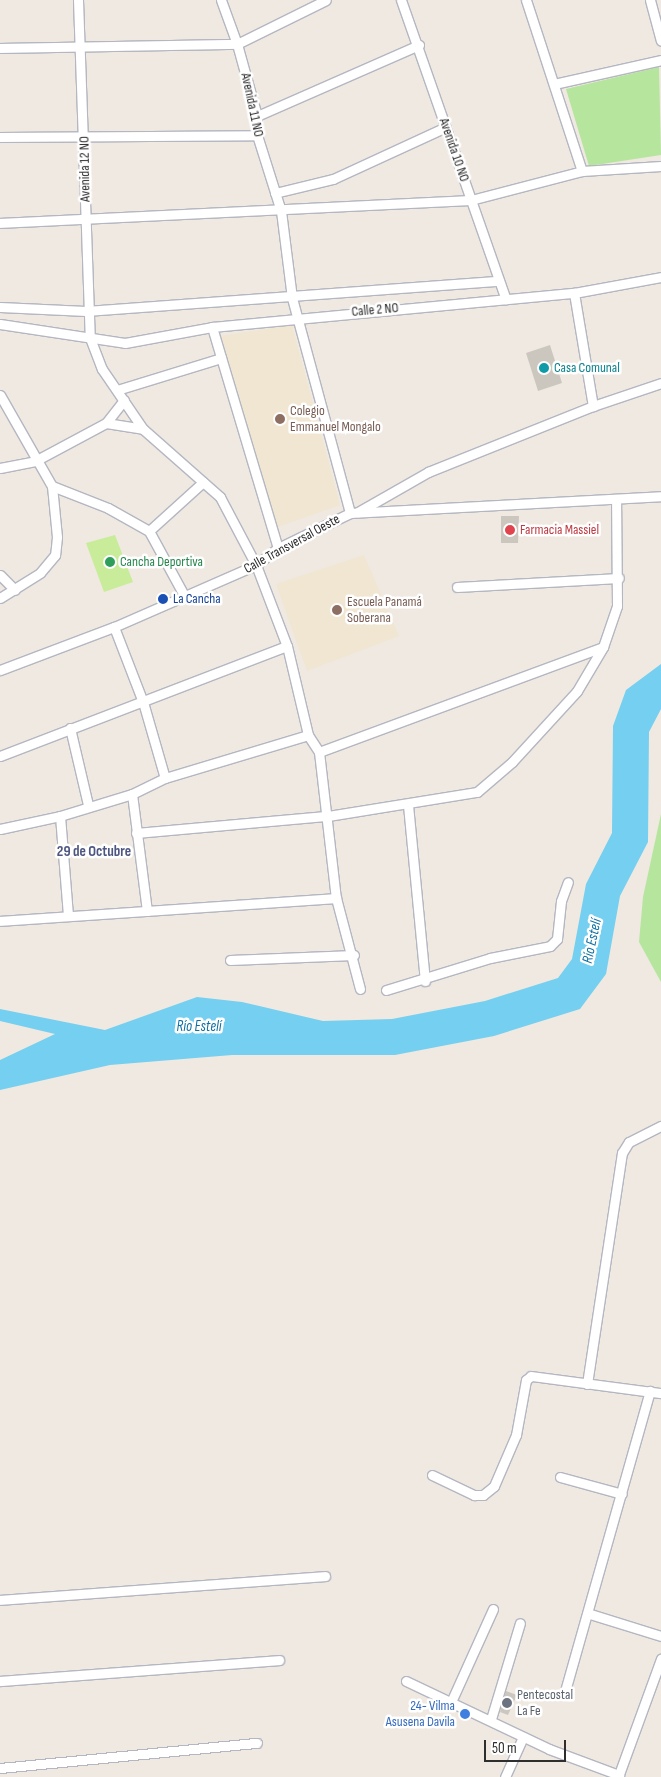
<!DOCTYPE html>
<meta charset="utf-8">
<style>
body{margin:0}
#map{position:relative;width:661px;height:1777px;overflow:hidden;background:#efe9e1;font-family:"Sofia Sans Condensed",sans-serif}
div>[style]{position:absolute}
.education>*{inset:0;background:#f0e6d1}
.green>*{inset:0;background:#b6e59e}
.pitch>*{inset:0;background:#c9ec9a}
.water>*{inset:0;background:#75cff0}
.building>*{inset:0;background:#cbc7bf}
.roads{filter:drop-shadow(1px 0 #b4b7c1) drop-shadow(-1px 0 #b4b7c1) drop-shadow(0 1px #b4b7c1) drop-shadow(0 -1px #b4b7c1)}
.minor>*{height:9px;margin:-4.5px;padding:0 4.5px;transform-origin:4.5px;border-radius:4.5px;background:#fff}
.dots>*{width:14px;height:14px;translate:-50% -50%;box-sizing:border-box;border:2px solid #fff;border-radius:50%}
span{translate:-50% -50%;white-space:nowrap;text-align:center;line-height:1.15;-webkit-text-stroke:5px #fff;paint-order:stroke}
.street-label{font-size:14px;color:#2e2e2e}
.culture-label{font-size:14px;color:#0d838f}
.left{translate:0 -50%;text-align:left}
.education-label{font-size:14px;color:#785e54}
.health-label{font-size:14px;color:#be3a42}
.leisure-label{font-size:14px;color:#27864d}
.transit-label{font-size:14px;color:#164399}
.worship-label{font-size:14px;color:#5b616d}
.shop-label{font-size:14px;color:#366cbe}
.right{translate:-100% -50%;text-align:right}
.neighbourhood-label{font-size:15px;color:#4d5680;font-weight:700}
.water-label{font-size:15px;color:#0d6fa3;font-style:italic}
.scale{position:absolute;left:484px;top:1740px;width:82px;height:22px;box-sizing:border-box;border:2px solid #2e2e2e;border-top:0;padding-left:6px;font-size:15px;line-height:18px;white-space:nowrap;color:#2e2e2e;-webkit-text-stroke:4px #fff;paint-order:stroke}
</style>
<div id="map">
<div class="education">
<div style="clip-path:polygon(292px 325px,340px 505px,275px 528px,221px 336px)"></div>
<div style="clip-path:polygon(364px 555px,399px 636px,307px 671px,276px 584px)"></div>
</div>
<div class="green">
<div style="clip-path:polygon(659px 67px,661px 155px,589px 166px,566px 89px)"></div>
<div style="clip-path:polygon(661px 814px,661px 982px,639px 942px,643px 897px)"></div>
</div>
<div class="pitch">
<div style="clip-path:polygon(115px 535px,133px 582px,104px 592px,86px 543px)"></div>
</div>
<div class="water">
<div style="clip-path:polygon(661px 664px,661px 709px,649px 732px,648px 842px,620px 896px,606px 974px,580px 1009px,494px 1036px,395px 1055px,232px 1055px,110px 1065px,0 1090px,0 1060px,55px 1034px,0 1021px,0 1009px,105px 1030px,197px 997px,242px 1002px,323px 1021px,392px 1019px,485px 1001px,558px 978px,572px 959px,586px 884px,612px 833px,613px 726px,626px 690px)"></div>
</div>
<div class="building">
<div style="clip-path:polygon(550px 345px,562px 383px,538px 391px,526px 353px)"></div>
<div style="clip-path:polygon(501px 516px,519px 516px,518px 543px,501px 543px)"></div>
<div style="clip-path:polygon(506px 1691px,517px 1695px,508px 1715px,500px 1712px)"></div>
</div>
<div class="roads">
<div class="minor">
<div style="left:78px;top:0;width:338px;rotate:88deg"></div>
<div style="left:90px;top:338px;width:33px;rotate:69deg"></div>
<div style="left:102px;top:369px;width:73px;rotate:55.7deg"></div>
<div style="left:143px;top:429px;width:103px;rotate:41.4deg"></div>
<div style="left:220px;top:497px;width:77px;rotate:62.1deg"></div>
<div style="left:256px;top:565px;width:87px;rotate:69.1deg"></div>
<div style="left:287px;top:646px;width:91px;rotate:76.7deg"></div>
<div style="left:308px;top:735px;width:20px;rotate:57deg"></div>
<div style="left:319px;top:752px;width:147px;rotate:83.4deg"></div>
<div style="left:336px;top:898px;width:94px;rotate:75.2deg"></div>
<div style="left:221px;top:0;width:47px;rotate:70deg"></div>
<div style="left:237px;top:44px;width:75px;rotate:74.5deg"></div>
<div style="left:257px;top:116px;width:19px;rotate:90deg"></div>
<div style="left:257px;top:135px;width:80px;rotate:72.5deg"></div>
<div style="left:281px;top:211px;width:88px;rotate:82.8deg"></div>
<div style="left:292px;top:298px;width:223px;rotate:74.9deg"></div>
<div style="left:401px;top:0;width:317px;rotate:70.7deg"></div>
<div style="left:526px;top:0;width:180px;rotate:71.9deg"></div>
<div style="left:650px;top:0;width:42px;rotate:75deg"></div>
<div style="left:0;top:48px;width:237px;rotate:-1deg"></div>
<div style="left:237px;top:44px;width:99px;rotate:-26.3deg"></div>
<div style="left:554px;top:84px;width:110px;rotate:-12.6deg"></div>
<div style="left:257px;top:116px;width:177px;rotate:-23.7deg"></div>
<div style="left:0;top:137px;width:257px;rotate:-0.4deg"></div>
<div style="left:275px;top:193px;width:60px;rotate:-13.6deg"></div>
<div style="left:333px;top:179px;width:124px;rotate:-24.7deg"></div>
<div style="left:0;top:223px;width:472px;rotate:-2.8deg"></div>
<div style="left:471px;top:200px;width:115px;rotate:-14.6deg"></div>
<div style="left:582px;top:171px;width:79px;rotate:-3.6deg"></div>
<div style="left:574px;top:293px;width:115px;rotate:80.5deg"></div>
<div style="left:0;top:307px;width:86px;rotate:2.7deg"></div>
<div style="left:86px;top:311px;width:414px;rotate:-4.2deg"></div>
<div style="left:0;top:324px;width:126px;rotate:8.6deg"></div>
<div style="left:125px;top:343px;width:88px;rotate:-10.4deg"></div>
<div style="left:212px;top:327px;width:364px;rotate:-5.4deg"></div>
<div style="left:574px;top:293px;width:88px;rotate:-10.4deg"></div>
<div style="left:212px;top:327px;width:231px;rotate:73.4deg"></div>
<div style="left:117px;top:390px;width:109px;rotate:-17.1deg"></div>
<div style="left:0;top:395px;width:105px;rotate:60.3deg"></div>
<div style="left:52px;top:486px;width:51px;rotate:84.4deg"></div>
<div style="left:57px;top:537px;width:18px;rotate:96deg"></div>
<div style="left:55px;top:555px;width:23px;rotate:130deg"></div>
<div style="left:40px;top:573px;width:47px;rotate:148deg"></div>
<div style="left:106px;top:423px;width:29px;rotate:-52deg"></div>
<div style="left:0;top:468px;width:36px;rotate:-11deg"></div>
<div style="left:35px;top:461px;width:81px;rotate:-28.2deg"></div>
<div style="left:106px;top:423px;width:37px;rotate:9deg"></div>
<div style="left:52px;top:486px;width:60px;rotate:21.4deg"></div>
<div style="left:108px;top:508px;width:47px;rotate:29.3deg"></div>
<div style="left:149px;top:531px;width:75px;rotate:61.4deg"></div>
<div style="left:358px;top:512px;width:81px;rotate:-29.7deg"></div>
<div style="left:428px;top:472px;width:178px;rotate:-21.8deg"></div>
<div style="left:593px;top:406px;width:72px;rotate:-18.7deg"></div>
<div style="left:149px;top:531px;width:73px;rotate:-42.2deg"></div>
<div style="left:0;top:575px;width:21px;rotate:45deg"></div>
<div style="left:457px;top:587px;width:162px;rotate:-3.2deg"></div>
<div style="left:114px;top:627px;width:80px;rotate:68.9deg"></div>
<div style="left:143px;top:702px;width:79px;rotate:73.9deg"></div>
<div style="left:0;top:670px;width:122px;rotate:-20.7deg"></div>
<div style="left:114px;top:627px;width:155px;rotate:-23.6deg"></div>
<div style="left:256px;top:565px;width:28px;rotate:-38deg"></div>
<div style="left:278px;top:548px;width:80px;rotate:-25.9deg"></div>
<div style="left:350px;top:513px;width:311px;rotate:-3.1deg"></div>
<div style="left:70px;top:728px;width:79px;rotate:76.8deg"></div>
<div style="left:319px;top:752px;width:303px;rotate:-20.3deg"></div>
<div style="left:0;top:756px;width:307px;rotate:-21deg"></div>
<div style="left:132px;top:794px;width:118px;rotate:82.7deg"></div>
<div style="left:408px;top:805px;width:177px;rotate:84.5deg"></div>
<div style="left:60px;top:816px;width:99px;rotate:85.4deg"></div>
<div style="left:0;top:829px;width:61px;rotate:-12.2deg"></div>
<div style="left:60px;top:816px;width:75px;rotate:-17deg"></div>
<div style="left:132px;top:794px;width:37px;rotate:-26deg"></div>
<div style="left:165px;top:778px;width:149px;rotate:-16.7deg"></div>
<div style="left:136px;top:833px;width:193px;rotate:-5.1deg"></div>
<div style="left:328px;top:816px;width:151px;rotate:-9.2deg"></div>
<div style="left:477px;top:792px;width:46px;rotate:-40.6deg"></div>
<div style="left:512px;top:762px;width:96px;rotate:-47.5deg"></div>
<div style="left:577px;top:691px;width:51px;rotate:-59.4deg"></div>
<div style="left:603px;top:647px;width:43px;rotate:-71.1deg"></div>
<div style="left:617px;top:606px;width:107px;rotate:-90.5deg"></div>
<div style="left:0;top:921px;width:337px;rotate:-3.9deg"></div>
<div style="left:230px;top:960px;width:124px;rotate:-2.3deg"></div>
<div style="left:386px;top:990px;width:109px;rotate:-17.1deg"></div>
<div style="left:490px;top:958px;width:61px;rotate:-11.3deg"></div>
<div style="left:550px;top:946px;width:10px;rotate:-45deg"></div>
<div style="left:557px;top:939px;width:38px;rotate:-84deg"></div>
<div style="left:561px;top:901px;width:20px;rotate:-70deg"></div>
<div style="left:587px;top:1384px;width:234px;rotate:-81.4deg"></div>
<div style="left:622px;top:1153px;width:13px;rotate:-58deg"></div>
<div style="left:629px;top:1142px;width:36px;rotate:-27deg"></div>
<div style="left:432px;top:1475px;width:47px;rotate:25.5deg"></div>
<div style="left:474px;top:1495px;width:9px"></div>
<div style="left:483px;top:1495px;width:14px;rotate:-39deg"></div>
<div style="left:494px;top:1486px;width:56px;rotate:-66.7deg"></div>
<div style="left:516px;top:1435px;width:56px;rotate:-79.7deg"></div>
<div style="left:526px;top:1380px;width:6px;rotate:-39deg"></div>
<div style="left:531px;top:1376px;width:131px;rotate:7.5deg"></div>
<div style="left:560px;top:1477px;width:64px;rotate:15.3deg"></div>
<div style="left:0;top:1600px;width:326px;rotate:-4.2deg"></div>
<div style="left:590px;top:1614px;width:74px;rotate:17.2deg"></div>
<div style="left:0;top:1681px;width:280px;rotate:-4.3deg"></div>
<div style="left:406px;top:1681px;width:158px;rotate:25.4deg"></div>
<div style="left:549px;top:1749px;width:75px;rotate:20.4deg"></div>
<div style="left:565px;top:1691px;width:312px;rotate:-74.2deg"></div>
<div style="left:451px;top:1702px;width:102px;rotate:-65.7deg"></div>
<div style="left:491px;top:1719px;width:100px;rotate:-73.2deg"></div>
<div style="left:0;top:1768px;width:258px;rotate:-5.6deg"></div>
<div style="left:505px;top:1777px;width:44px;rotate:-65.8deg"></div>
<div style="left:618px;top:1777px;width:126px;rotate:-70deg"></div>
</div>
</div>
<div class="dots">
<div style="left:544px;top:368px;background:#0f9aa8"></div>
<div style="left:280px;top:419px;background:#8d6e63"></div>
<div style="left:510px;top:530px;background:#e0444e"></div>
<div style="left:110px;top:562px;background:#2e9e5b"></div>
<div style="left:163px;top:599px;background:#1a4fb4"></div>
<div style="left:337px;top:610px;background:#8d6e63"></div>
<div style="left:507px;top:1703px;background:#6b7280"></div>
<div style="left:465px;top:1714px;background:#3f7fe0"></div>
</div>
<div class="street-label">
<span style="left:252px;top:105px;rotate:78deg">Avenida 11 NO</span>
<span style="left:454px;top:150px;rotate:71deg">Avenida 10 NO</span>
<span style="left:85px;top:169px;rotate:-91deg">Avenida 12 NO</span>
<span style="left:375px;top:310px;rotate:-5deg">Calle 2 NO</span>
<span style="left:292px;top:544px;rotate:-29deg">Calle Transversal Oeste</span>
</div>
<div class="culture-label">
<span class="left" style="left:554px;top:368px">Casa Comunal</span>
</div>
<div class="education-label">
<span class="left" style="left:290px;top:419px">Colegio<br>Emmanuel Mongalo</span>
<span class="left" style="left:347px;top:610px">Escuela Panamá<br>Soberana</span>
</div>
<div class="health-label">
<span class="left" style="left:520px;top:530px">Farmacia Massiel</span>
</div>
<div class="leisure-label">
<span class="left" style="left:120px;top:562px">Cancha Deportiva</span>
</div>
<div class="transit-label">
<span class="left" style="left:173px;top:599px">La Cancha</span>
</div>
<div class="worship-label">
<span class="left" style="left:517px;top:1703px">Pentecostal<br>La Fe</span>
</div>
<div class="shop-label">
<span class="right" style="left:455px;top:1714px">24- Vilma<br>Asusena Davila</span>
</div>
<div class="neighbourhood-label">
<span style="left:94px;top:852px">29 de Octubre</span>
</div>
<div class="water-label">
<span style="left:592px;top:941px;rotate:-78deg">Río Estelí</span>
<span style="left:199px;top:1027px">Río Estelí</span>
</div>
<div class="scale">50 m</div>
</div>
